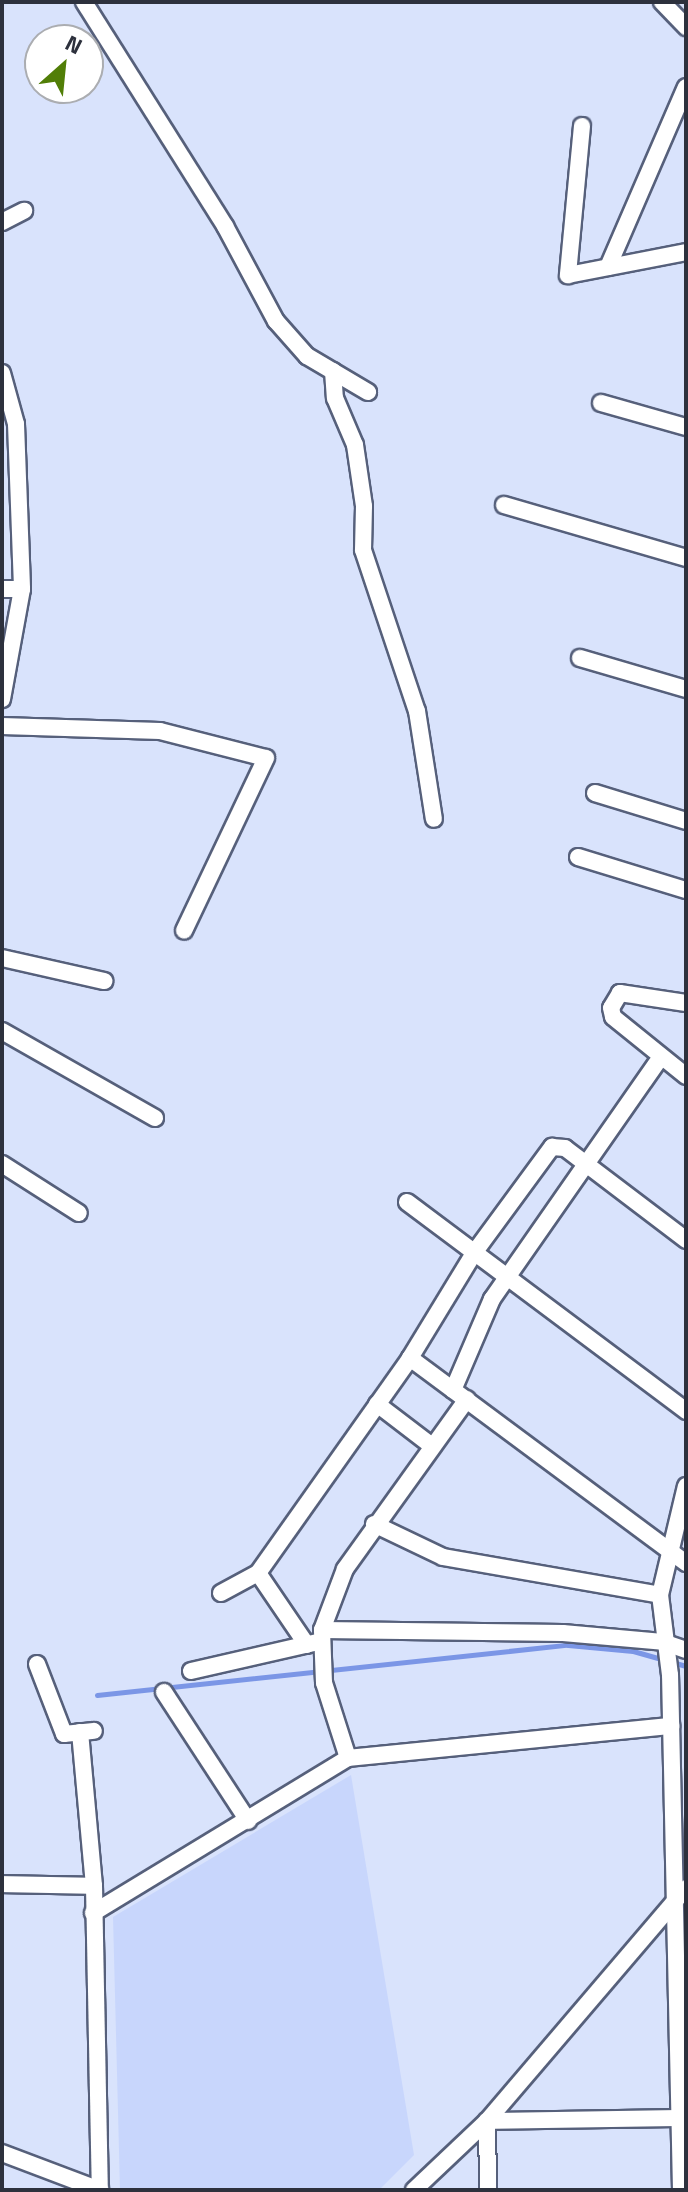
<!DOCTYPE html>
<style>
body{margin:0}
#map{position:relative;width:688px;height:2192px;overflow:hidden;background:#d9e3fc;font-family:"Titillium Web",sans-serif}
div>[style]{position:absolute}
.built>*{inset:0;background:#c8d6fc}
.stream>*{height:5px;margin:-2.5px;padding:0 2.5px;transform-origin:2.5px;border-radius:2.5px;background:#7b96e6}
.roads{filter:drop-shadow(2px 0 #56607b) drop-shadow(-2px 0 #56607b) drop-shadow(0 2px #56607b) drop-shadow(0 -2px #56607b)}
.street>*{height:16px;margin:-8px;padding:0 8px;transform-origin:8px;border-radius:8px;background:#fff}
span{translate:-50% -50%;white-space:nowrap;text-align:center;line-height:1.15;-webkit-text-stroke:8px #fff;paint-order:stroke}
.frame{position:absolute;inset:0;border:4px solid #2d313d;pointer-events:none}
.north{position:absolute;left:24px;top:24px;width:80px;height:80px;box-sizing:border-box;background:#fff;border:2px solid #abadb1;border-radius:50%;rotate:27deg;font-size:22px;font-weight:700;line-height:32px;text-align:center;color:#2d313d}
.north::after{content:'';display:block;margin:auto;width:28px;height:36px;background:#517e07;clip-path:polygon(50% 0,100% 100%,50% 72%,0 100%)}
</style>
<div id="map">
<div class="built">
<div style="clip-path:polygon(351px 1775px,414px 2155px,379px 2190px,120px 2190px,113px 1917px)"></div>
</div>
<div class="stream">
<div style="left:97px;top:1695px;width:474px;rotate:-6.1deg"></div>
<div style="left:568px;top:1645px;width:65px;rotate:5.3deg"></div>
<div style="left:633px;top:1651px;width:55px;rotate:15.8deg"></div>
</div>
<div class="roads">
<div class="street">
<div style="left:84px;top:2px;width:265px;rotate:57.8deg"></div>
<div style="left:225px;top:226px;width:108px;rotate:61.8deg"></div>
<div style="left:276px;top:321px;width:47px;rotate:48.5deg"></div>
<div style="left:307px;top:356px;width:71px;rotate:30.5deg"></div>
<div style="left:662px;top:2px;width:35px;rotate:46deg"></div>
<div style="left:582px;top:126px;width:150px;rotate:95.4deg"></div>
<div style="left:568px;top:275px;width:120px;rotate:-11deg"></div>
<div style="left:2px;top:222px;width:25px;rotate:-27deg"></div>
<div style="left:608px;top:267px;width:196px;rotate:-66.6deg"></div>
<div style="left:333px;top:371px;width:27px;rotate:86deg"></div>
<div style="left:335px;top:398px;width:51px;rotate:66.9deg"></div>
<div style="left:355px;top:445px;width:62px;rotate:81.6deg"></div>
<div style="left:364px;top:506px;width:44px;rotate:91.3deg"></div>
<div style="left:363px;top:550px;width:170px;rotate:71.5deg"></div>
<div style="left:417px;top:711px;width:109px;rotate:81.1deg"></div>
<div style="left:2px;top:373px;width:53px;rotate:74.6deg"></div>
<div style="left:16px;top:424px;width:165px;rotate:87.9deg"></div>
<div style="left:22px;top:589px;width:112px;rotate:100.3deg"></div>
<div style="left:601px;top:403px;width:88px;rotate:15.8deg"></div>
<div style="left:504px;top:505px;width:190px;rotate:16.2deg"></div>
<div style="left:2px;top:589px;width:20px"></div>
<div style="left:580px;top:658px;width:110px;rotate:16.3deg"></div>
<div style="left:2px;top:726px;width:158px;rotate:1.8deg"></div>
<div style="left:160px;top:731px;width:109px;rotate:14.3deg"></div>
<div style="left:266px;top:758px;width:191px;rotate:115.4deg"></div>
<div style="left:595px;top:793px;width:95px;rotate:17.1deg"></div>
<div style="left:578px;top:857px;width:113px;rotate:17deg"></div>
<div style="left:2px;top:958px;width:105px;rotate:12.7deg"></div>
<div style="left:686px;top:1003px;width:67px;rotate:-171.4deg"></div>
<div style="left:620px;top:993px;width:17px;rotate:121deg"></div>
<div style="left:611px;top:1008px;width:9px;rotate:77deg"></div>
<div style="left:613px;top:1017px;width:94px;rotate:38.9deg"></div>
<div style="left:2px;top:1031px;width:176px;rotate:29.6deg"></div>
<div style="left:2px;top:1164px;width:91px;rotate:32.5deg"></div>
<div style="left:407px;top:1202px;width:349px;rotate:36.8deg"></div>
<div style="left:410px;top:1358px;width:344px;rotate:36.6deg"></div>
<div style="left:453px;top:1390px;width:99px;rotate:-66.8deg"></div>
<div style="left:492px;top:1299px;width:295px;rotate:-55.1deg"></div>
<div style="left:377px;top:1404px;width:69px;rotate:37.4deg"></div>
<div style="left:374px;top:1524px;width:76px;rotate:25.6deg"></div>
<div style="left:443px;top:1557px;width:220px;rotate:9.9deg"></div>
<div style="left:258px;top:1573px;width:87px;rotate:55.8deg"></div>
<div style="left:221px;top:1593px;width:42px;rotate:-28.4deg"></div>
<div style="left:258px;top:1573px;width:263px;rotate:-54.7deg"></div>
<div style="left:410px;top:1358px;width:123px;rotate:-58.6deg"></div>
<div style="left:474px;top:1253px;width:132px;rotate:-53.7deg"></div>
<div style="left:552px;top:1147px;width:13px;rotate:4deg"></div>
<div style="left:565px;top:1148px;width:152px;rotate:37.2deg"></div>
<div style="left:322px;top:1630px;width:241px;rotate:0.7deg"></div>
<div style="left:563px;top:1633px;width:100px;rotate:5.1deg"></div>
<div style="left:663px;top:1642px;width:24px;rotate:19deg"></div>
<div style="left:37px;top:1664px;width:75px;rotate:68.9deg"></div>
<div style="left:64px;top:1734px;width:30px;rotate:-6deg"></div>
<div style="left:191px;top:1671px;width:134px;rotate:-12.9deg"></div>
<div style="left:164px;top:1692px;width:154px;rotate:56.9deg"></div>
<div style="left:80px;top:1732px;width:155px;rotate:84.8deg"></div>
<div style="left:94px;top:1886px;width:304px;rotate:88.9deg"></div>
<div style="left:348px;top:1758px;width:79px;rotate:-107.7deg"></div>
<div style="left:324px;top:1683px;width:53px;rotate:-92.2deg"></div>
<div style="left:322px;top:1630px;width:65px;rotate:-69.3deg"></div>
<div style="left:345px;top:1569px;width:209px;rotate:-54.3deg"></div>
<div style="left:2px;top:1884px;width:92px;rotate:1.2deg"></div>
<div style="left:93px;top:1913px;width:298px;rotate:-31.3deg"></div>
<div style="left:348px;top:1758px;width:325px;rotate:-5.7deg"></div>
<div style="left:2px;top:2153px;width:105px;rotate:20.7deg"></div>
<div style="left:414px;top:2190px;width:100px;rotate:-43.4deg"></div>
<div style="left:487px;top:2121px;width:306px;rotate:-49.5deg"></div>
<div style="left:488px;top:2190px;width:69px;rotate:-90.8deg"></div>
<div style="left:487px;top:2121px;width:199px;rotate:-0.9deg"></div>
<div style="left:681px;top:2190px;width:515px;rotate:-91.22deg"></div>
<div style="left:670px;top:1675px;width:81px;rotate:-97.1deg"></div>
<div style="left:660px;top:1595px;width:112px;rotate:-76.6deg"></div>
</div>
</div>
<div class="frame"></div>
<div class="north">N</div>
</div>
